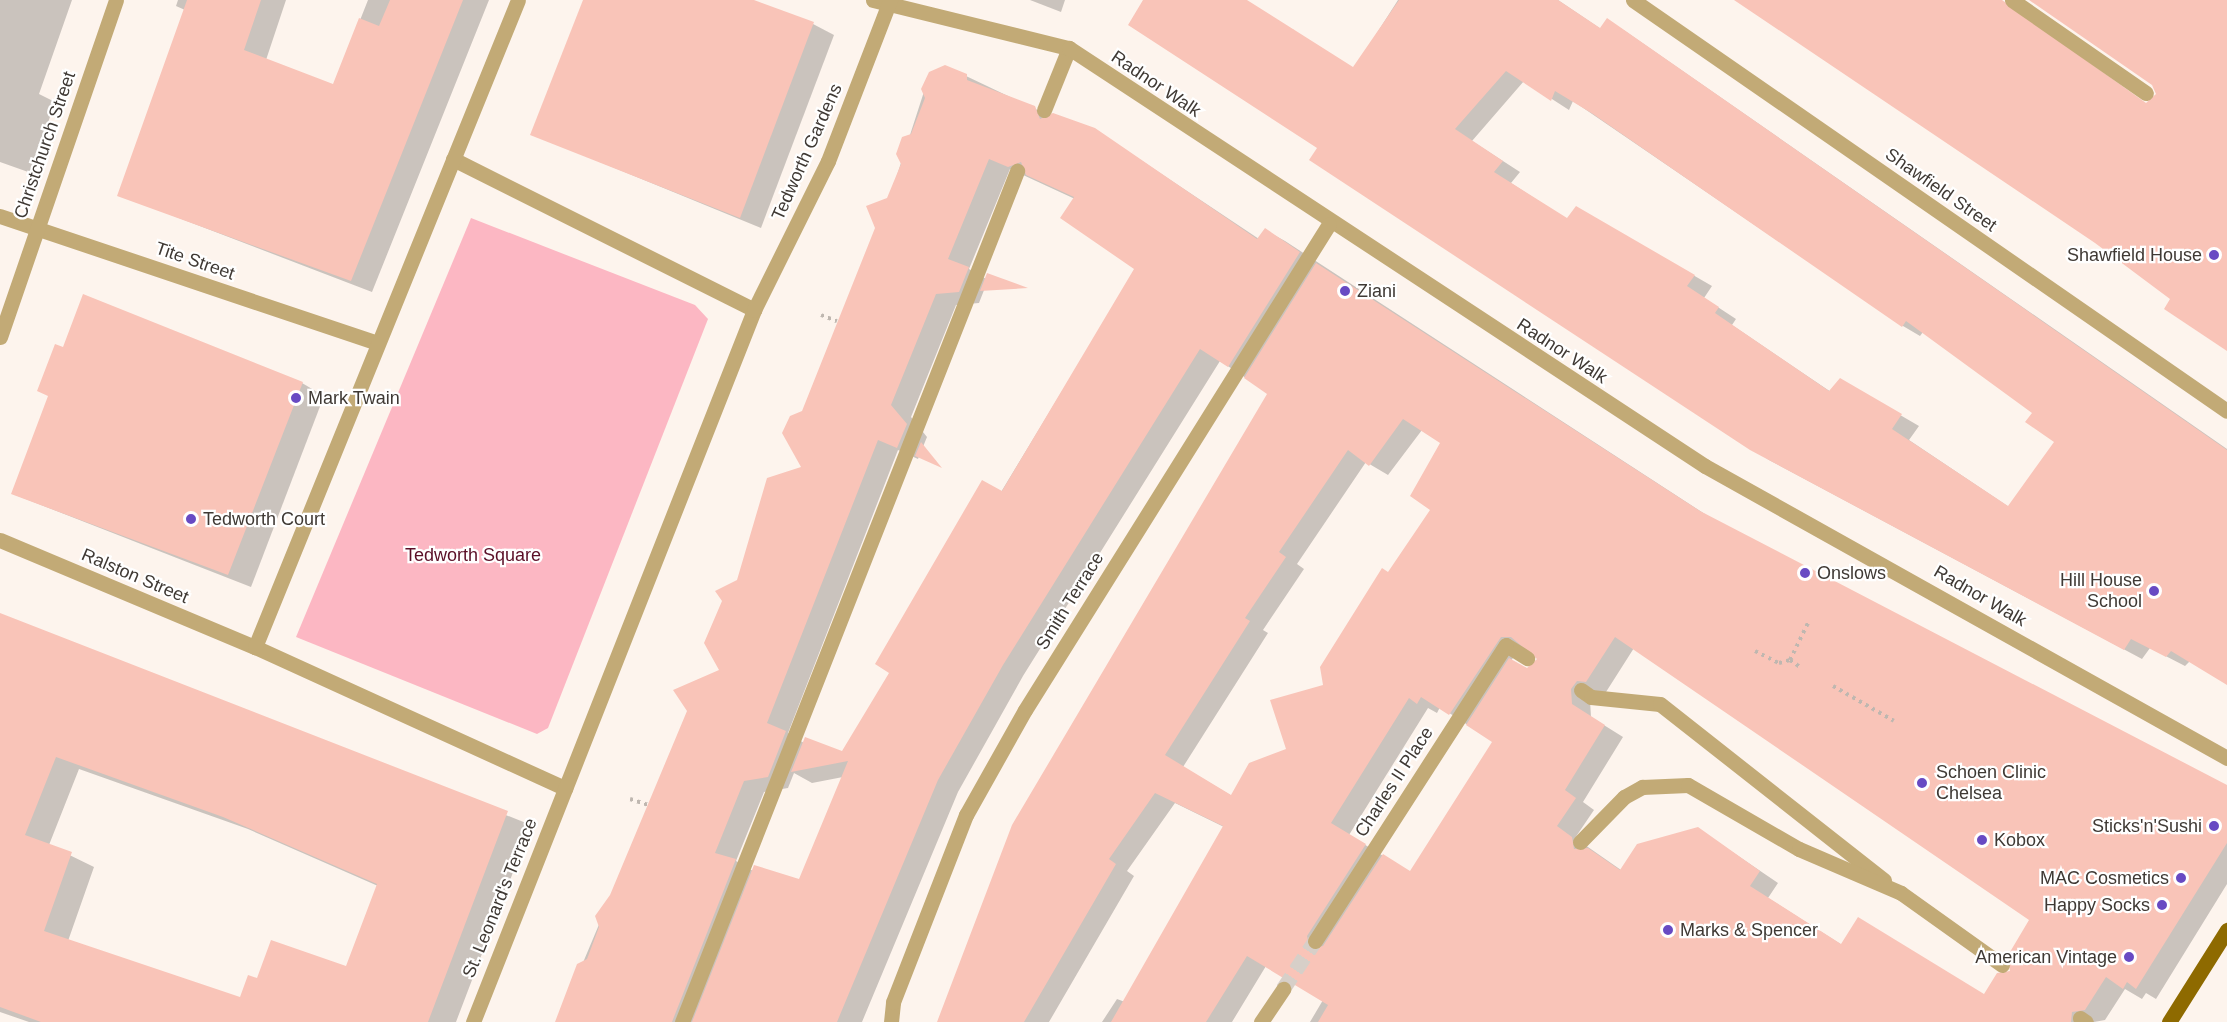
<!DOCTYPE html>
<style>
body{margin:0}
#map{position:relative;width:2227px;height:1022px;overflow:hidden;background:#fdf4ed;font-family:Helvetica,sans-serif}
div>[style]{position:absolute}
.green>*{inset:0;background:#fcb7c3}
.shadow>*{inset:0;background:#0003}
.building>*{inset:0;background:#f9c4b8}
.street-tunnel>*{height:15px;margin-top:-7.5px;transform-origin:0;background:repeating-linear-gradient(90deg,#d7cfc8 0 15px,transparent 0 23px)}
.path>*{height:4px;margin-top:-2px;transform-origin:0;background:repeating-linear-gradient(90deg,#bfb7b0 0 3px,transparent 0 7.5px)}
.lane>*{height:15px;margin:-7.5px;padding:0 7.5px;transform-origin:7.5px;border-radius:7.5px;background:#c2aa76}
.street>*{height:15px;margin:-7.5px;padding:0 7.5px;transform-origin:7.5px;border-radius:7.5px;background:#c2aa76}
.primary>*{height:15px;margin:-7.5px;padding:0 7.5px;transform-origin:7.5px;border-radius:7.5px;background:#8e6a00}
.dots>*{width:16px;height:16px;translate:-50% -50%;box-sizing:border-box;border:3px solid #fff;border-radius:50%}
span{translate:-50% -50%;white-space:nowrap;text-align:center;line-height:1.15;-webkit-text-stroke:4.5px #fff;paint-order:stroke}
.street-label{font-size:18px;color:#3f3934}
.poi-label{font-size:18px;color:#3f3934}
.right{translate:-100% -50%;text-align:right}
.left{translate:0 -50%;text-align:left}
.park-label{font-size:18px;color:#5b0f27}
</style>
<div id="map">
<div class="green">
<div style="clip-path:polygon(471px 218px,695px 305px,708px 319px,548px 728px,537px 734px,296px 637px)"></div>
</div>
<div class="shadow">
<div style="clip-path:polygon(0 0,72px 0,39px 94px,55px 102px,31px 173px,0 162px)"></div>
<div style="clip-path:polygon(178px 0,286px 0,266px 60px,334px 86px,368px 0,489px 0,372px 292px,119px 195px,185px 10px,176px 6px)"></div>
<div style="clip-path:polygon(585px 0,714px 0,813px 24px,834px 35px,761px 228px,532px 134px)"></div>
<div style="clip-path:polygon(1030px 0,1065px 0,1061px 12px)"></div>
<div style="clip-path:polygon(evenodd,1161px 0,1243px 0,1354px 69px,1398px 0,1558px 0,1601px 29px,1607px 20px,1625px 31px,2227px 449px,2227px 684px,2190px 661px,2185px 666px,2150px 648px,2142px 659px,1769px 460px,1319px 148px,1161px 0,1524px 81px,1569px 110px,1573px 101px,1903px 326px,1920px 336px,1923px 332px,2034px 412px,2056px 442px,2009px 507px,1909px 440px,1919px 426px,1840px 380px,1831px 392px,1732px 325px,1736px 319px,1704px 298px,1712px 286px,1577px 208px,1568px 220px,1511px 183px,1520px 172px,1472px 141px,1524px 81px)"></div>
<div style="clip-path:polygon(evenodd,930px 73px,966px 76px,1050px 116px,1094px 129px,1259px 239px,1265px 230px,1285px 241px,1711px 518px,2227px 788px,2227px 884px,2156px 999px,2146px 993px,2142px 999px,2125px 989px,2105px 1020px,2094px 1022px,1310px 1022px,1323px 1000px,1266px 966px,1232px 1022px,1102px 1022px,1117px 999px,1125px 1002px,1224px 827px,1175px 803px,1127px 871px,1134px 876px,1049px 1022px,938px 1022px,1013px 826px,1269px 393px,1220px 361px,1023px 676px,958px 792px,862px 1022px,558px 1022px,611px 896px,722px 671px,738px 581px,803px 468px,803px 413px,889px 200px,930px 73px,1010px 169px,1075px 199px,1136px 269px,843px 753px,804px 743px,788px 733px,898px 450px,918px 459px,927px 437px,911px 417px,956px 305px,979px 303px,988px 280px,969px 269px,1010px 169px,930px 73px,1422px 430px,1442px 443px,1432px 510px,1389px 574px,1288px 750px,1232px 796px,1183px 767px,1268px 633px,1263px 630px,1304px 569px,1297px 564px,1366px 462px,1388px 475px,1422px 430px,930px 73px,1520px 647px,1537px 652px,1537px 663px,1527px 669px,1511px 661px,1520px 647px,930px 73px,1634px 648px,2031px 920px,2011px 972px,1984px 995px,1842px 945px,1768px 898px,1778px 883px,1697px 828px,1621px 870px,1575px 838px,1594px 810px,1583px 802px,1623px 737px,1591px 717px,1590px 700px,1606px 692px,1634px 648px,930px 73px,1440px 707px,1494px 742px,1411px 873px,1349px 835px,1428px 708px,1437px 713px,1440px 707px,930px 73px,794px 773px,812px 783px,843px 777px,800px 881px,753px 871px,736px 861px,764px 792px,788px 788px,794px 773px)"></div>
<div style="clip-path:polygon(302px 383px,324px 396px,251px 587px,13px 494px,50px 396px)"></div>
<div style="clip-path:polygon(evenodd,0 614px,531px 825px,456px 1022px,29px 1022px,0 1012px,0 614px,79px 769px,248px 829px,378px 886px,347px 968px,258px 980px,241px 999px,68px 941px,94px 867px,49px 845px,79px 769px)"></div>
</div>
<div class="building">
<div style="clip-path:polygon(187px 0,261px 0,244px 50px,333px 84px,359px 18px,379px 26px,390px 0,463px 0,351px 281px,117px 196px)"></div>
<div style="clip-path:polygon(583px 0,754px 0,814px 22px,740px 218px,530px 135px)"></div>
<div style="clip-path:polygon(evenodd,1143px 0,1247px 0,1353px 67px,1399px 0,1558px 0,1600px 28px,1607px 18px,2227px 450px,2227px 685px,2171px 651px,2166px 657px,2131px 639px,2124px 650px,1750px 450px,1309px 160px,1317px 148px,1128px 25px,1143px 0,1506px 71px,1551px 101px,1555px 91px,1593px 114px,1902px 327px,1906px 321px,2032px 413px,2025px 422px,2054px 442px,2008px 506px,1892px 429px,1902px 414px,1840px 378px,1829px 391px,1715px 313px,1719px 307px,1687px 286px,1695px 275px,1576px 206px,1567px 218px,1494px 172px,1503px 161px,1455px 129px,1506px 71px)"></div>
<div style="clip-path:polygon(1734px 0,2002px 0,2146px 103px,2156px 94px,2152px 85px,2029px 0,2227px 0,2227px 351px,2164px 309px,2170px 299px,2095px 243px)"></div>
<div style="clip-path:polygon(945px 65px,967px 74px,967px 80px,1035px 106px,1040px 119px,1053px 113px,1095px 128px,1257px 239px,1265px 228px,1300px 252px,1228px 367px,1200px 349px,1003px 665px,938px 780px,837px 1022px,692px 1022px,754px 865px,799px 879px,848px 761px,791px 772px,805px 737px,842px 751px,889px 673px,875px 664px,982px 480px,1002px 491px,1134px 269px,1060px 218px,1074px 197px,1026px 175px,1021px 162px,1008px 167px,989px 159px,948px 259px,969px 267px,959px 292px,936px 294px,891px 405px,907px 424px,897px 448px,878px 440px,767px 723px,786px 731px,768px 777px,744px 781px,715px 853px,736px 859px,672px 1022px,555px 1022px,577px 964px,587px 959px,599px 927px,595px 916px,610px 895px,687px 711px,673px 690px,719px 670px,704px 643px,722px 601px,715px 591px,737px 580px,767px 478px,801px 467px,782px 433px,790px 416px,802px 411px,875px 228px,866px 206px,887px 198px,901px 164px,896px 154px,902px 137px,911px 134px,925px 98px,921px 89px,929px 72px)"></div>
<div style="clip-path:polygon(evenodd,1316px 263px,1700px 511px,2227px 785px,2227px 843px,2136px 989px,2127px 982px,2123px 989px,2106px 977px,2085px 1010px,2072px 1012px,2071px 1022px,1318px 1022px,1328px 1005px,1247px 956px,1206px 1022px,1111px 1022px,1223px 826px,1155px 793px,1109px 859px,1116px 864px,1024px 1022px,937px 1022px,1012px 825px,1267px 394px,1244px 378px,1316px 263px,1403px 419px,1440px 443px,1410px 496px,1430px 510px,1388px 572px,1382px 568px,1320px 667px,1323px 685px,1270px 700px,1286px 749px,1249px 763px,1231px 795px,1165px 755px,1250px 621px,1245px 618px,1286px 557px,1279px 552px,1348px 450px,1369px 466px,1403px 419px,1316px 263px,1501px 637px,1511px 637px,1537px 659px,1527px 668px,1509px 658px,1466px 725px,1492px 742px,1410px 871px,1383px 854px,1323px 946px,1310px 949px,1307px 936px,1366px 844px,1331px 823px,1409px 698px,1417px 704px,1421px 697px,1449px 715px,1501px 637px,1316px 263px,1615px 637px,2029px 920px,2007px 957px,2010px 971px,1997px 973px,1984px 994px,1858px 917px,1841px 944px,1750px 886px,1760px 871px,1698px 827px,1637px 844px,1620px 870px,1588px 848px,1574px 849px,1572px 837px,1557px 826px,1576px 798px,1565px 790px,1605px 725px,1572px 704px,1571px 689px,1577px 681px,1586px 682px,1615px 637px)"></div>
<div style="clip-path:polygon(987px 273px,1028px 288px,980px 291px)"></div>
<div style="clip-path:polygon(83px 294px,303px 382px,228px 575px,11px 494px,48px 396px,37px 391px,55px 344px,63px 347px)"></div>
<div style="clip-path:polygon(921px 442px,942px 468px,915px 456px)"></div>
<div style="clip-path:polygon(evenodd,0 613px,508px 811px,428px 1022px,41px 1022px,0 1007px,0 613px,56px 757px,223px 817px,377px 884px,346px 966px,271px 940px,257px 978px,248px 975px,240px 997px,44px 931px,72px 852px,25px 835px,56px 757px)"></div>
</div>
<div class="street-tunnel">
<div style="left:1283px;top:989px;width:58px;rotate:-56.3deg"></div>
</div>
<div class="path">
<div style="left:821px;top:315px;width:17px;rotate:21deg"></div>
<div style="left:1755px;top:651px;width:27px;rotate:27deg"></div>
<div style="left:1779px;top:663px;width:11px;rotate:-15deg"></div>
<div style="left:1790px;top:660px;width:41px;rotate:-64.1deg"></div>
<div style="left:1790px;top:660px;width:12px;rotate:35deg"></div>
<div style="left:1833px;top:686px;width:70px;rotate:29.8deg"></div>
<div style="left:630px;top:799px;width:19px;rotate:18deg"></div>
</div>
<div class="lane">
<div style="left:2012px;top:0;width:163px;rotate:34.8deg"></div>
<div style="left:1044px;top:110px;width:67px;rotate:-68deg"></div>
<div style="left:1506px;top:645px;width:25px;rotate:32deg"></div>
<div style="left:1581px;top:690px;width:12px;rotate:35deg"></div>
<div style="left:1591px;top:697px;width:69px;rotate:5.8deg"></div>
<div style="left:1660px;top:704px;width:285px;rotate:38.2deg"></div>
<div style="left:1580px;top:842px;width:63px;rotate:-45.6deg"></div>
<div style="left:1624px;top:797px;width:21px;rotate:-29deg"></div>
<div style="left:1642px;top:787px;width:46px;rotate:-2.5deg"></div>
<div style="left:1688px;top:785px;width:128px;rotate:30deg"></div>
<div style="left:1799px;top:849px;width:111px;rotate:23.3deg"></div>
<div style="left:1901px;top:893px;width:124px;rotate:35.5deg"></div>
<div style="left:2080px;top:1018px;width:7px;rotate:34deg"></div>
<div style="left:682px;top:1022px;width:915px;rotate:-68.51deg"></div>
</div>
<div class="street">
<div style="left:873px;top:0;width:202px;rotate:13.8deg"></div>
<div style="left:1069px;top:48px;width:761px;rotate:33.31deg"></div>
<div style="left:1705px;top:466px;width:598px;rotate:29.22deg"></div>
<div style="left:1633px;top:0;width:722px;rotate:34.68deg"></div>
<div style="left:453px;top:159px;width:337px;rotate:26.6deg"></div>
<div style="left:0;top:216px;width:398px;rotate:18.6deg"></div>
<div style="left:0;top:337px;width:356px;rotate:-71deg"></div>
<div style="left:0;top:540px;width:277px;rotate:22.8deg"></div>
<div style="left:255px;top:647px;width:341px;rotate:24.5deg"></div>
<div style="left:255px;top:647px;width:698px;rotate:-67.88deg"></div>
<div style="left:1315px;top:941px;width:352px;rotate:-57.2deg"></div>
<div style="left:473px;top:1022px;width:765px;rotate:-68.46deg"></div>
<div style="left:754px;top:310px;width:166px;rotate:-63.6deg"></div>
<div style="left:828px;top:161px;width:173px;rotate:-68.9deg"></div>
<div style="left:891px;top:1022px;width:20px;rotate:-84deg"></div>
<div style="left:893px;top:1002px;width:201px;rotate:-68.7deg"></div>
<div style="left:966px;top:815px;width:120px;rotate:-60.7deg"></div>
<div style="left:1025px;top:710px;width:573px;rotate:-57.97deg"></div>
<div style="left:1261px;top:1022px;width:40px;rotate:-56deg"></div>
</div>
<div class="primary">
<div style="left:2169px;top:1022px;width:109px;rotate:-57.8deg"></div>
</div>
<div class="dots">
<div style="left:2214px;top:255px;background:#684ac3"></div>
<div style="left:1345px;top:291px;background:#684ac3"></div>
<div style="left:296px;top:398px;background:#684ac3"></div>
<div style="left:191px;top:519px;background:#684ac3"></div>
<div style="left:1805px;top:573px;background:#684ac3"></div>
<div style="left:2154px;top:591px;background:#684ac3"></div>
<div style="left:1922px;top:783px;background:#684ac3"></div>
<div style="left:2214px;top:826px;background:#684ac3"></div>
<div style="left:1982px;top:840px;background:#684ac3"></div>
<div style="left:2181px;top:878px;background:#684ac3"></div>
<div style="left:2162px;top:905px;background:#684ac3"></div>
<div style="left:1668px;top:930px;background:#684ac3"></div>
<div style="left:2129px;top:957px;background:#684ac3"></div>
</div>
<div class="street-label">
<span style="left:1156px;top:84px;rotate:34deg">Radnor Walk</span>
<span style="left:45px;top:145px;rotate:-71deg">Christchurch Street</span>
<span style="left:807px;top:152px;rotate:-66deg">Tedworth Gardens</span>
<span style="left:1941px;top:190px;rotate:35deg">Shawfield Street</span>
<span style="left:195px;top:261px;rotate:19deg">Tite Street</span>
<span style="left:1562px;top:351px;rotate:33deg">Radnor Walk</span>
<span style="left:135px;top:576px;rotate:23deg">Ralston Street</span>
<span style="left:1980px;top:596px;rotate:30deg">Radnor Walk</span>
<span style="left:1070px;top:601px;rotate:-58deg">Smith Terrace</span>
<span style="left:1394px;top:782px;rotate:-57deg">Charles II Place</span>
<span style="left:500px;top:898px;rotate:-68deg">St. Leonard's Terrace</span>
</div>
<div class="poi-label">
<span class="right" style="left:2202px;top:255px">Shawfield House</span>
<span class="left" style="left:1357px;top:291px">Ziani</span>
<span class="left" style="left:308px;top:398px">Mark Twain</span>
<span class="left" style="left:203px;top:519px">Tedworth Court</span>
<span class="left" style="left:1817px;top:573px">Onslows</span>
<span class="right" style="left:2142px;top:591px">Hill House<br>School</span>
<span class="left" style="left:1936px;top:783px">Schoen Clinic<br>Chelsea</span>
<span class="right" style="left:2202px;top:826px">Sticks'n'Sushi</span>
<span class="left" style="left:1994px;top:840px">Kobox</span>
<span class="right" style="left:2169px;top:878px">MAC Cosmetics</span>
<span class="right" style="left:2150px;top:905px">Happy Socks</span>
<span class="left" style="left:1680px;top:930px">Marks &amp; Spencer</span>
<span class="right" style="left:2117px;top:957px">American Vintage</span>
</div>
<div class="park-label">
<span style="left:473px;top:555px">Tedworth Square</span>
</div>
</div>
